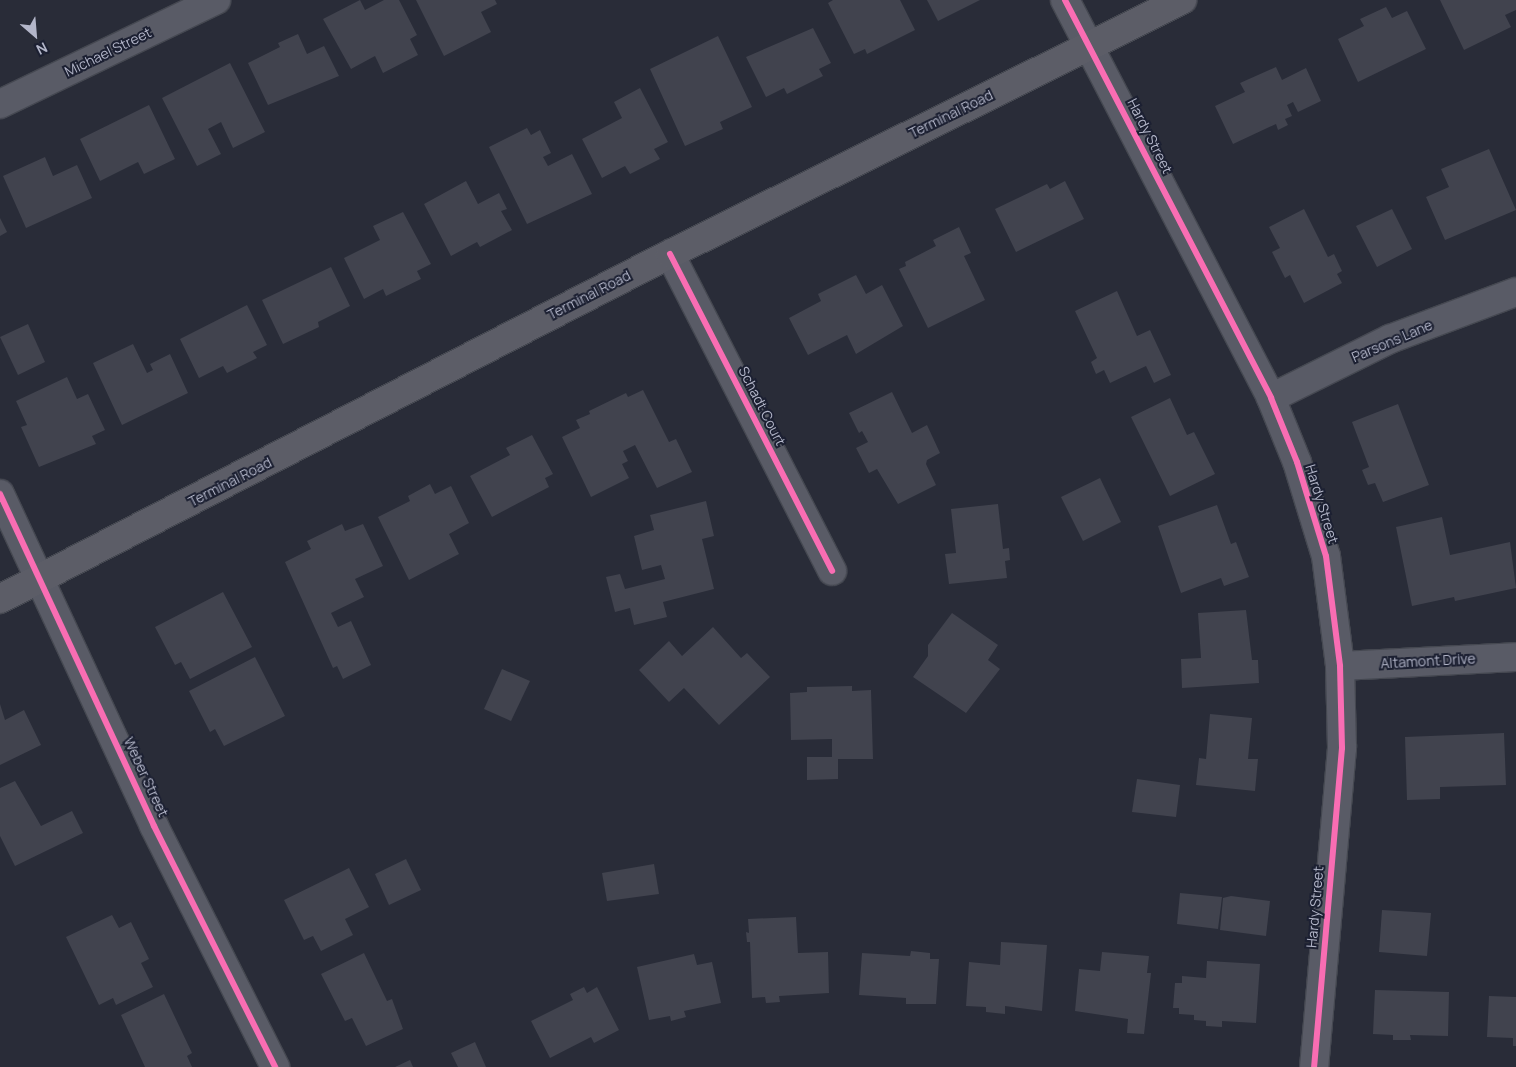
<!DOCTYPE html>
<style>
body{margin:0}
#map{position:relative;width:1516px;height:1067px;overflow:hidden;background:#292c38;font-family:Manrope,sans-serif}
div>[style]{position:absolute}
.building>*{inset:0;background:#41434e}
.roads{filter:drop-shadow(1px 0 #454851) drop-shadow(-1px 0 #454851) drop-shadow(0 1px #454851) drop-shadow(0 -1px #454851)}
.minor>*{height:28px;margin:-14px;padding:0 14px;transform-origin:14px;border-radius:14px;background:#595b66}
.major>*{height:28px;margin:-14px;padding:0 14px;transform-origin:14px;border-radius:14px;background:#5c5d67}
.cycleway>*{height:6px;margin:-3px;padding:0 3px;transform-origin:3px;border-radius:3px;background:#f96db3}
span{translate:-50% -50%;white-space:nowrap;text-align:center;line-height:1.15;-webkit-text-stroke:4px #1c2032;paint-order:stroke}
.street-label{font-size:14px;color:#b3b6c9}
.north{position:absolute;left:10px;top:10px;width:50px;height:50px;-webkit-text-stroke:4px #1c2032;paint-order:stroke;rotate:153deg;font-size:14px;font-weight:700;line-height:20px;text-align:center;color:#b3b6c9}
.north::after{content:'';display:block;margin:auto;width:18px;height:22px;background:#b3b6c9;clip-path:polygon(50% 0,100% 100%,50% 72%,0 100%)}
</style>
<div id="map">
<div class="building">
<div style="clip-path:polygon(360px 0,365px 10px,384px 0,399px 0,417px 35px,410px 39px,418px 55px,383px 73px,375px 56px,351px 69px,323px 19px)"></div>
<div style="clip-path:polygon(416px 0,495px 0,497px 4px,481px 12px,491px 32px,444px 56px)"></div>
<div style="clip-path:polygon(833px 0,900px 0,915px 30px,867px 54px,865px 49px,854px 54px,828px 3px)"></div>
<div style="clip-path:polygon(927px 0,980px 0,938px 21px)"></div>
<div style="clip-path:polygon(1440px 0,1516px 0,1516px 10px,1505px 15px,1511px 27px,1464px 50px)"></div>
<div style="clip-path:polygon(1386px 7px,1392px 18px,1407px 11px,1426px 49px,1358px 82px,1338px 39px,1364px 26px,1360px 19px)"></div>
<div style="clip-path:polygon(813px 28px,831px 63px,819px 69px,823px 76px,787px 94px,784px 88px,766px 97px,746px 57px)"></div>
<div style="clip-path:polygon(298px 34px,307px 54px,324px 46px,339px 76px,268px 105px,248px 63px,280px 47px,278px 43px)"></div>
<div style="clip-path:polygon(718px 36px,752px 107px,720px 122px,723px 129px,685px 146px,650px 69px)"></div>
<div style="clip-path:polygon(230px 63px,265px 132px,233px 148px,221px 122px,208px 129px,221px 154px,197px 166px,162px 98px)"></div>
<div style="clip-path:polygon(1276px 67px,1282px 80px,1306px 68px,1321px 101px,1298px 112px,1293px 102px,1287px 105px,1292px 116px,1285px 119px,1288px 125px,1278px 130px,1276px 124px,1233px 144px,1215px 106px,1245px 92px,1240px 83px)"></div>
<div style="clip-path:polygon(640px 88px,668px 142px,654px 149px,660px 159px,630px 174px,625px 166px,602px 178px,582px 139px,622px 118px,614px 102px)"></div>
<div style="clip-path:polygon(149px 105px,175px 159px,144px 174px,138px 162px,100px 181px,80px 139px)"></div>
<div style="clip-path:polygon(527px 128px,531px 135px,540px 130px,551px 153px,543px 157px,548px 166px,572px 154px,592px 194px,527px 224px,489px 147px)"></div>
<div style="clip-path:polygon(1489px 149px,1516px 210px,1445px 240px,1426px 197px,1449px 187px,1441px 169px)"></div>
<div style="clip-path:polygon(45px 157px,53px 176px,77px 165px,92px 198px,26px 228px,3px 176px)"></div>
<div style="clip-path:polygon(466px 181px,478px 204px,499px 193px,507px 209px,501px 211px,512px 230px,480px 247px,477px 242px,451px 256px,424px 204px)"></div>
<div style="clip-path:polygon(1065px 181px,1084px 219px,1016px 252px,995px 209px,1047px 184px,1050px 189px)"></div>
<div style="clip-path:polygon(1304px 209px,1328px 257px,1334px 254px,1342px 271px,1337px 274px,1342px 283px,1304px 303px,1290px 275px,1285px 278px,1272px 252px,1280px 248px,1269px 227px)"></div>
<div style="clip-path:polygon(1392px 209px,1412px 249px,1377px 267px,1356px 226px)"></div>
<div style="clip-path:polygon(403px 212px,431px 264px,417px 271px,421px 279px,386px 296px,383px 289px,364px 299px,344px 258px,380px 240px,373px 226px)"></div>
<div style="clip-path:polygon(0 218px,7px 232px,0 236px)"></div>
<div style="clip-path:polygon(959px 227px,971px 253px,964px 256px,985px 300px,928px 328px,899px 269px,906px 266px,905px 262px,936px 246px,933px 240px)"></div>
<div style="clip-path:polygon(331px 267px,350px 306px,318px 322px,319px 327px,283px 344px,262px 300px)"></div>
<div style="clip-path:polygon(856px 275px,866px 294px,882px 285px,903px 326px,856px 354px,847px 335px,808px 355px,789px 318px,821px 301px,818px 294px)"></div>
<div style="clip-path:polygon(1117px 291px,1137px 336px,1150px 330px,1171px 375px,1154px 383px,1146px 366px,1110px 383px,1104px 370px,1096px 374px,1091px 362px,1097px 358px,1075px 311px)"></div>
<div style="clip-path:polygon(247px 305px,267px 345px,253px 352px,257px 358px,227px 373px,223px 366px,199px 378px,180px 339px)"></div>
<div style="clip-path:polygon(28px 324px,45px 362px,18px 375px,0 337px)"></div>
<div style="clip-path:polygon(133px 344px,147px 373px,153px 370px,150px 364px,170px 354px,188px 393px,122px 425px,93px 363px)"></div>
<div style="clip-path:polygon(67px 377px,77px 399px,88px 394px,105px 430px,92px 436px,96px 444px,39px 467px,21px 427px,27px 425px,16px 401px)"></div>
<div style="clip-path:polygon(643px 390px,669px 442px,676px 439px,692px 472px,657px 488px,635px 445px,623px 451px,628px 461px,622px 464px,629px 478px,591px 497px,562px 437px,580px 428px,576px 420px,590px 414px,589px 411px,626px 393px,628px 397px)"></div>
<div style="clip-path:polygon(892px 392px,912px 433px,927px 425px,940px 453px,927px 460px,926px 464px,936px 485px,898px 504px,877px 469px,869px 473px,856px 448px,868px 442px,862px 431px,859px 433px,849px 413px)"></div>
<div style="clip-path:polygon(1170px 398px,1187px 435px,1194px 432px,1215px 474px,1170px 496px,1131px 417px)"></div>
<div style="clip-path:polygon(1398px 404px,1429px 485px,1383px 502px,1375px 483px,1368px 485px,1362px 470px,1369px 467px,1352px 422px)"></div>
<div style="clip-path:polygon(532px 435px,553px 474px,545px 478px,549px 487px,492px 517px,470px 476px,510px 455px,506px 448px)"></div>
<div style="clip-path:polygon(1100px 478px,1121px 522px,1083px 541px,1061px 497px)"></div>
<div style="clip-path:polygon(430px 484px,435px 494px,451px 486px,469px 523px,449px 534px,459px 554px,409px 580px,378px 517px,410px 501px,408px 496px)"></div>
<div style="clip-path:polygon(706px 501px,714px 536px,702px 539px,714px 589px,663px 602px,667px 617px,634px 625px,630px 608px,615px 612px,606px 577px,620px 574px,625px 589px,665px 579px,661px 565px,642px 570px,634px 536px,654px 530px,650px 515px)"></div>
<div style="clip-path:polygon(998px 504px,1003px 549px,1009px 548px,1010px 560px,1005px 561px,1007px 578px,949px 584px,945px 554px,956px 553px,951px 509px)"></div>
<div style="clip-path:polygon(1217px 505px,1231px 544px,1236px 542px,1249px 577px,1224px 586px,1221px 578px,1181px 593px,1158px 526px)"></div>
<div style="clip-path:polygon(1442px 517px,1450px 555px,1510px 542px,1516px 588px,1455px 601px,1454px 597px,1412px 606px,1396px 527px)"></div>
<div style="clip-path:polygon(342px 524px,345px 531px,363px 524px,383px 566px,355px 579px,364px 597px,331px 613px,338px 627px,351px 621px,371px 665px,343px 679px,337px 666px,333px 668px,285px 562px,311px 549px,307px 541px)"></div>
<div style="clip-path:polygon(223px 592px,252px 647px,190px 679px,181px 662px,175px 665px,155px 627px)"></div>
<div style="clip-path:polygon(1246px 610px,1252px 660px,1258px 660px,1259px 683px,1182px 688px,1181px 659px,1201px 658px,1198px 613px)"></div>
<div style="clip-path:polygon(952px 613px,998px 645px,988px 660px,1000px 669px,966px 713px,913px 677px,928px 656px,928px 645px)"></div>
<div style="clip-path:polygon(713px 627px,741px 658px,747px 653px,770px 677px,719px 725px,684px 688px,669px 702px,639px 670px,669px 641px,682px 656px)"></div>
<div style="clip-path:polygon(255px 657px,285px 716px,224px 746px,215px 729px,210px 732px,189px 691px)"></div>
<div style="clip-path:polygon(502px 669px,530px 681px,511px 721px,484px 709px)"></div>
<div style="clip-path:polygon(852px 686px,852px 691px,871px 690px,873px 759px,838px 759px,838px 779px,807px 780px,807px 757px,832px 757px,832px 739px,791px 740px,790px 693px,807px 692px,807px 687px)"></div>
<div style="clip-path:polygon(0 704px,5px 720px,24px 710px,41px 745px,0 765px)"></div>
<div style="clip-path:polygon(1210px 714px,1252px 718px,1248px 759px,1258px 759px,1255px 791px,1196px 785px,1199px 758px,1206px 759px)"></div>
<div style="clip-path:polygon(1504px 733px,1506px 785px,1440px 787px,1440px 799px,1407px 800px,1405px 737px)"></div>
<div style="clip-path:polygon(1137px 779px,1180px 785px,1176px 817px,1132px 812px)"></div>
<div style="clip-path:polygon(15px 781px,41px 826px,72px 811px,83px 833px,15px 866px,0 836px,0 788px)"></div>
<div style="clip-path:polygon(406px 859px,421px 890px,389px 905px,375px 874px)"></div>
<div style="clip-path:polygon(654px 864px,659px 894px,607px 901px,602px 873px)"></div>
<div style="clip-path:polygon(349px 868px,369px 907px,345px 919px,353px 935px,321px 951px,313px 936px,304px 940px,284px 900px)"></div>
<div style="clip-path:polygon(1180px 893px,1222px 897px,1218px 929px,1177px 924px)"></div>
<div style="clip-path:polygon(1231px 896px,1270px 901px,1266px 936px,1220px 930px,1223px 898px)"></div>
<div style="clip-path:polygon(1382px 910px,1431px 913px,1427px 956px,1379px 952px)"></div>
<div style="clip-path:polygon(112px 915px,119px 928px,131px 922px,149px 959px,141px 963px,153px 987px,116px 1005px,113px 998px,99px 1005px,66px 937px)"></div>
<div style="clip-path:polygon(796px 917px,798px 953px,828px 952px,829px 993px,779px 996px,780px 1002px,766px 1003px,765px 997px,752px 998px,750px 942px,747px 942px,746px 932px,749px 933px,748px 919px)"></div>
<div style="clip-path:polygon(1001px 942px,1047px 945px,1042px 1011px,1005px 1006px,1005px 1014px,986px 1012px,986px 1007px,966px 1006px,969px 962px,1000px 965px)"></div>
<div style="clip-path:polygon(911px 951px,930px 953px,930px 959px,939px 959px,936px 1004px,906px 1004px,906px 998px,859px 995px,862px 953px,910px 956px)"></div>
<div style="clip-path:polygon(1102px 952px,1149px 956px,1147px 973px,1151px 973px,1144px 1034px,1127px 1033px,1128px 1019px,1075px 1011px,1079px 969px,1100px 971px)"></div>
<div style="clip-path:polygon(364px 953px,387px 1001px,392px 999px,403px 1029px,366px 1046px,352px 1018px,345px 1021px,321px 974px)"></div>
<div style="clip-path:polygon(694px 954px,697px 965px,712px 962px,721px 1003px,684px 1011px,686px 1017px,671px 1021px,670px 1016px,649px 1020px,637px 967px)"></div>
<div style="clip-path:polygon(1207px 961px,1260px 964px,1256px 1023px,1222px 1021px,1222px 1027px,1206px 1026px,1206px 1021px,1194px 1020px,1194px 1015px,1179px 1014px,1179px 1008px,1173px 1008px,1175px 983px,1182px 983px,1182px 976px,1206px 978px)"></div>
<div style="clip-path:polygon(584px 987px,587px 993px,597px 987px,619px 1030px,594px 1043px,591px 1037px,550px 1058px,531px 1021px,573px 1000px,570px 994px)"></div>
<div style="clip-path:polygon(1375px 990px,1449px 992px,1448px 1036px,1410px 1035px,1411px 1040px,1393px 1040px,1393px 1035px,1373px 1034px)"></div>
<div style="clip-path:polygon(164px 994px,192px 1053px,187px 1056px,192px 1067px,145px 1067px,121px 1015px)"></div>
<div style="clip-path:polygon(1489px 996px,1516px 997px,1516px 1046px,1513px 1046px,1513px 1038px,1487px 1037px)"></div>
<div style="clip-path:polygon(475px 1042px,486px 1067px,458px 1067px,451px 1053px)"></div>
<div style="clip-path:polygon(410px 1060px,413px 1067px,395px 1067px)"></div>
</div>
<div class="roads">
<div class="minor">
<div style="left:1065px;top:0;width:448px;rotate:62.6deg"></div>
<div style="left:1271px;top:398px;width:69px;rotate:67.9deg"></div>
<div style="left:1297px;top:462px;width:98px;rotate:72.9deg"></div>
<div style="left:1326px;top:556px;width:111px;rotate:82.7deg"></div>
<div style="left:1340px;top:666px;width:82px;rotate:88.6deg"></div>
<div style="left:1342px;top:748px;width:320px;rotate:95deg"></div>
<div style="left:0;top:104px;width:240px;rotate:-25.7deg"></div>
<div style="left:670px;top:254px;width:356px;rotate:62.9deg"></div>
<div style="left:1271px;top:398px;width:133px;rotate:-26.4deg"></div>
<div style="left:1390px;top:339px;width:134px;rotate:-20.5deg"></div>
<div style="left:0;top:494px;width:366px;rotate:65.1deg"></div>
<div style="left:154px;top:826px;width:270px;rotate:63.3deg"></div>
<div style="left:1340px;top:666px;width:176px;rotate:-2.9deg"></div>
</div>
<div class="major">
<div style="left:0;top:599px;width:754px;rotate:-27.25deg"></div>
<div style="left:670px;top:254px;width:572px;rotate:-26.39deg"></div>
</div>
</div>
<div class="cycleway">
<div style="left:1065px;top:0;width:448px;rotate:62.6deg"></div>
<div style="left:1271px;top:398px;width:69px;rotate:67.9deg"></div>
<div style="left:1297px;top:462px;width:98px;rotate:72.9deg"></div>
<div style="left:1326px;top:556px;width:111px;rotate:82.7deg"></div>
<div style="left:1340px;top:666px;width:82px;rotate:88.6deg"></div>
<div style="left:1342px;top:748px;width:320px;rotate:95deg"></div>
<div style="left:670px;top:254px;width:356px;rotate:62.9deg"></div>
<div style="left:0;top:494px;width:366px;rotate:65.1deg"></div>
<div style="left:154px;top:826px;width:270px;rotate:63.3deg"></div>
</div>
<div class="street-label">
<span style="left:108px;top:52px;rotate:-26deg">Michael Street</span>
<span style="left:951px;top:114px;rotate:-26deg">Terminal Road</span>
<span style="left:1150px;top:136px;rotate:63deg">Hardy Street</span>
<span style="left:589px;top:295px;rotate:-27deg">Terminal Road</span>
<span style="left:1392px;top:341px;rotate:-23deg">Parsons Lane</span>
<span style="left:762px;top:406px;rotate:63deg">Schadt Court</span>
<span style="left:230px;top:482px;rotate:-27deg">Terminal Road</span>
<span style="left:1322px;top:504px;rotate:73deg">Hardy Street</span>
<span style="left:1428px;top:661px;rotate:-3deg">Altamont Drive</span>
<span style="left:146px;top:777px;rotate:65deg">Weber Street</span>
<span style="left:1315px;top:907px;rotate:-85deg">Hardy Street</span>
</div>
<div class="north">N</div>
</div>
